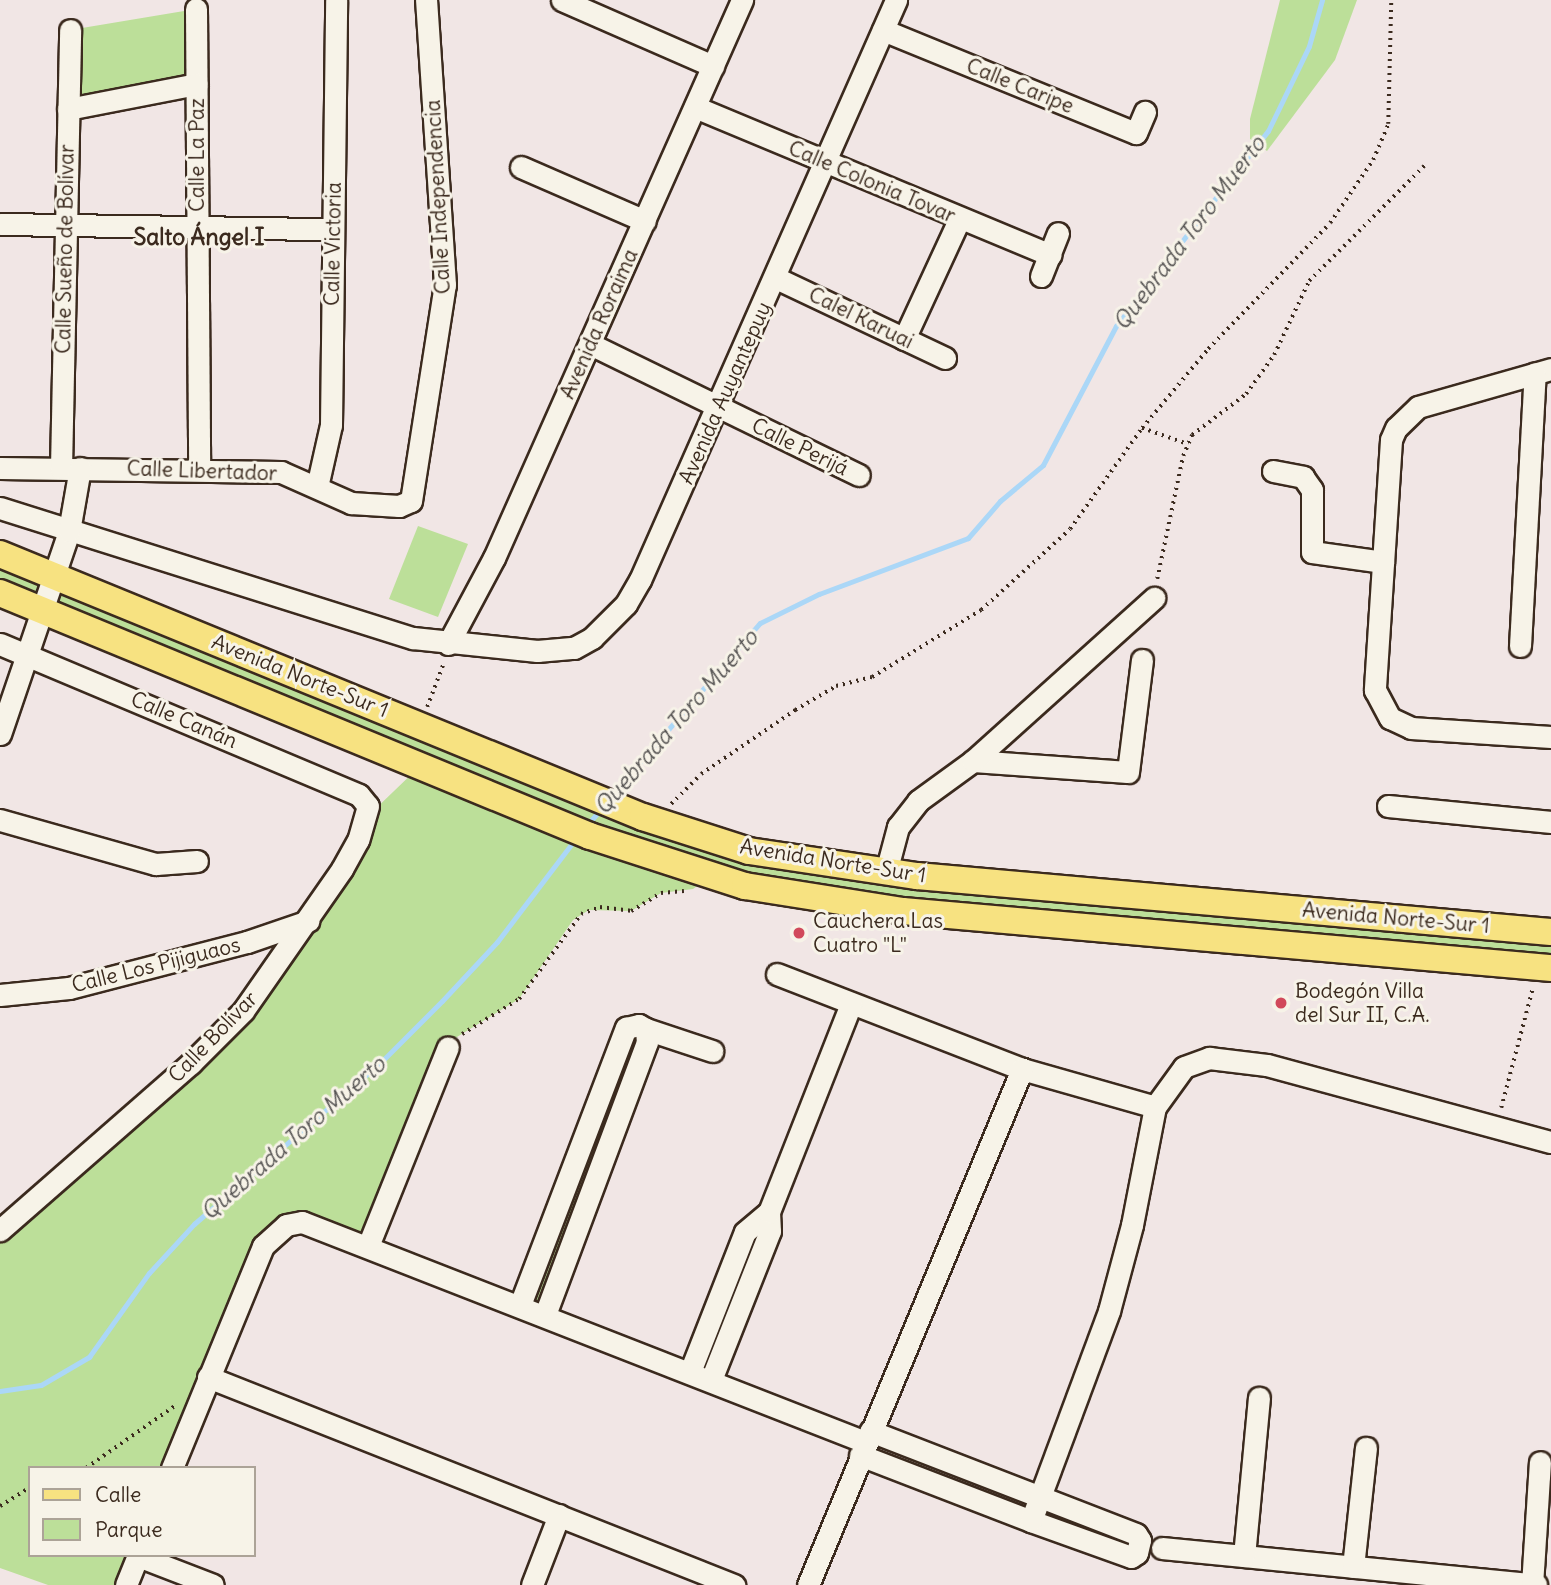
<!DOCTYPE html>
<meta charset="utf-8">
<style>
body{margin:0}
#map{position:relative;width:1551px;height:1585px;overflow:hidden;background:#f1e6e5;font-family:Delius,sans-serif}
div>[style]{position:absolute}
.green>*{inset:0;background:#bcdf99}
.stream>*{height:5px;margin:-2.5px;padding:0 2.5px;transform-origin:2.5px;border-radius:2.5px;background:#abd7f7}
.path>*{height:3.5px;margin-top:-1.75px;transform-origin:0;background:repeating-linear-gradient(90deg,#3b2a1e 0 2px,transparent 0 7px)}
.roads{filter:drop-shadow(2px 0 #3b2a1e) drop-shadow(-2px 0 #3b2a1e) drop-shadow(0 2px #3b2a1e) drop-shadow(0 -2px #3b2a1e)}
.minor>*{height:21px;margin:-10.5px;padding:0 10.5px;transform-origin:10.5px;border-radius:10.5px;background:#f7f3e8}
.major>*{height:26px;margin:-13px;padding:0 13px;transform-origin:13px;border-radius:13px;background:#f7e281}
.dots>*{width:19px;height:19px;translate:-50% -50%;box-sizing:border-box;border:4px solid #f7f3e8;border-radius:50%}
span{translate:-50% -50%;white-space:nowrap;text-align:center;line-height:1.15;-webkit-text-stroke:6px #f7f3e8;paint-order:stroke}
.street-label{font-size:21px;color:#3b2a1e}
.poi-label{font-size:21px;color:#3b2a1e}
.left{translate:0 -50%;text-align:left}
.water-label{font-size:23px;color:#575554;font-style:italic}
.neighbourhood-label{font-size:23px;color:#3b2a1e;font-weight:700}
.legend{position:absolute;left:28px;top:1466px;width:228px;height:91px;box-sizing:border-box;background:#f7f3e8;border:2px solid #aca397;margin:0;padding:9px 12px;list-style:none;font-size:21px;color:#3b2a1e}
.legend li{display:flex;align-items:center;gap:14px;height:35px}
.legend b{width:35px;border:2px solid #aca397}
</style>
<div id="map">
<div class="green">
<div style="clip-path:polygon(1280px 0,1357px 0,1335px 60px,1267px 151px,1250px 139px,1250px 119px)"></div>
<div style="clip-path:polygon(196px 9px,197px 84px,68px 109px,70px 30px)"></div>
<div style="clip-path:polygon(418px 526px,468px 544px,438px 617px,389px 599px)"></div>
<div style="clip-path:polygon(0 554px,712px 841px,1551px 932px,1551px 968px,701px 883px,693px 889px,661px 893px,631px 911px,589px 910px,573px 920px,519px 999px,452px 1040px,368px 1246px,314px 1224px,273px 1234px,172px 1468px,30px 1468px,30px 1555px,138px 1555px,126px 1585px,48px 1585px,0 1568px,0 1230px,224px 1032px,367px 817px,420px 766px,0 593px)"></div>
<div style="clip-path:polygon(646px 1029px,545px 1315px,520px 1305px,622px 1037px)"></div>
</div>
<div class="stream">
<div style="left:611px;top:796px;width:228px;rotate:-49.3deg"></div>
<div style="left:760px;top:623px;width:66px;rotate:-26.2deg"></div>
<div style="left:819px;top:594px;width:159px;rotate:-20.6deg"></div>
<div style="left:968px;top:538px;width:49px;rotate:-49.1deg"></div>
<div style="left:1000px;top:501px;width:56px;rotate:-39.9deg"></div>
<div style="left:1043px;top:465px;width:157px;rotate:-62.3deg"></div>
<div style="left:1116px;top:326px;width:247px;rotate:-52.1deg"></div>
<div style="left:1268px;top:131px;width:94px;rotate:-64.2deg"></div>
<div style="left:1309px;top:46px;width:48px;rotate:-74.2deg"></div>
<div style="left:587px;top:825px;width:21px;rotate:-49deg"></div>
<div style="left:0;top:1391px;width:41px;rotate:-8.3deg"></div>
<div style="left:41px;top:1385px;width:56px;rotate:-30.3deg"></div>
<div style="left:89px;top:1357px;width:103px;rotate:-54.5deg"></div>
<div style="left:149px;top:1273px;width:67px;rotate:-47.4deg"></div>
<div style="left:194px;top:1224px;width:250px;rotate:-40.9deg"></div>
<div style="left:383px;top:1060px;width:83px;rotate:-45deg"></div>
<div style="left:442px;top:1001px;width:81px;rotate:-47deg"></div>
<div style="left:497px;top:942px;width:131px;rotate:-52.8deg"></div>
</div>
<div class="path">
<div style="left:1142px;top:428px;width:49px;rotate:19.2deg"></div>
<div style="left:1157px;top:579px;width:126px;rotate:-78.1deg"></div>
<div style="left:1183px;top:456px;width:23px;rotate:-67deg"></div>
<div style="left:1192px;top:435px;width:68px;rotate:-37.2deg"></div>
<div style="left:1246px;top:394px;width:48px;rotate:-54.3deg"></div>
<div style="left:1274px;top:355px;width:82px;rotate:-64.7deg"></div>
<div style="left:1309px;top:281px;width:163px;rotate:-45deg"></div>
<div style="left:427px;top:707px;width:48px;rotate:-69.3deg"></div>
<div style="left:671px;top:804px;width:42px;rotate:-45deg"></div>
<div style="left:701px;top:774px;width:114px;rotate:-34.2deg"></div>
<div style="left:795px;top:710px;width:48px;rotate:-30.3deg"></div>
<div style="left:836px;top:686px;width:37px;rotate:-14deg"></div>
<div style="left:872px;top:677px;width:128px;rotate:-31.6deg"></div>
<div style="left:981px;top:610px;width:120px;rotate:-42.3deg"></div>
<div style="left:1070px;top:529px;width:124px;rotate:-54.5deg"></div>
<div style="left:1142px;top:428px;width:103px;rotate:-50.1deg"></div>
<div style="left:1208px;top:349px;width:175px;rotate:-45.9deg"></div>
<div style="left:1330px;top:223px;width:76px;rotate:-55.7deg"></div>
<div style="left:1373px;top:160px;width:39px;rotate:-67deg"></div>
<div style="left:1388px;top:124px;width:124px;rotate:-88.6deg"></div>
<div style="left:462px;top:1034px;width:67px;rotate:-31.6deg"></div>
<div style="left:519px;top:999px;width:105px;rotate:-53.9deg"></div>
<div style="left:581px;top:914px;width:20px;rotate:-20deg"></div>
<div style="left:600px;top:907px;width:31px;rotate:7deg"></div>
<div style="left:631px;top:911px;width:35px;rotate:-31deg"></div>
<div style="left:661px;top:893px;width:23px;rotate:-5deg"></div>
<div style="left:1501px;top:1108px;width:125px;rotate:-75.2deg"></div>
<div style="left:86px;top:1468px;width:110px;rotate:-35deg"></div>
<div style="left:0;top:1506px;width:36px;rotate:-32deg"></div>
</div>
<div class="roads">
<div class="minor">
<div style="left:562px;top:0;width:165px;rotate:23.6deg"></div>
<div style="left:196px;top:9px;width:460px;rotate:89.6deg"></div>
<div style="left:883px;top:30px;width:273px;rotate:22.2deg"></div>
<div style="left:1136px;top:133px;width:23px;rotate:-67deg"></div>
<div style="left:695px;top:107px;width:385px;rotate:22.6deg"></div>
<div style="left:68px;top:109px;width:131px;rotate:-11deg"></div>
<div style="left:521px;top:167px;width:135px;rotate:23.5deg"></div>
<div style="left:0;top:224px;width:333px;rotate:0.9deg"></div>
<div style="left:1041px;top:276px;width:46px;rotate:-68.4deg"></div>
<div style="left:776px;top:278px;width:187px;rotate:25.3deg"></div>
<div style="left:904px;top:339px;width:133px;rotate:-65.2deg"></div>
<div style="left:590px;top:344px;width:299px;rotate:26deg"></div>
<div style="left:1551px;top:369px;width:138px;rotate:164.1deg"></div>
<div style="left:1418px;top:407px;width:30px;rotate:136deg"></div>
<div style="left:1396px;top:428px;width:13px;rotate:113deg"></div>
<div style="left:1391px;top:440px;width:251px;rotate:93.7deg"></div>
<div style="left:1375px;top:690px;width:32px;rotate:62deg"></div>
<div style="left:1390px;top:718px;width:23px;rotate:25deg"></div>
<div style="left:1411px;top:728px;width:140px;rotate:3.7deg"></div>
<div style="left:0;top:468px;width:281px;rotate:0.8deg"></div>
<div style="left:281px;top:472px;width:77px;rotate:23.9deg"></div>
<div style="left:351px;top:503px;width:48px;rotate:3.6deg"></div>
<div style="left:399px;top:506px;width:13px;rotate:-23deg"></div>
<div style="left:411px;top:501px;width:219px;rotate:-81.1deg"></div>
<div style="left:445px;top:285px;width:286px;rotate:-93.8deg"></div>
<div style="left:61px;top:468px;width:438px;rotate:-88.8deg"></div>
<div style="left:1273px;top:471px;width:31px;rotate:11deg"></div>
<div style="left:1303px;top:477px;width:16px;rotate:55deg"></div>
<div style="left:1312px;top:490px;width:62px;rotate:90deg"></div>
<div style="left:1312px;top:552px;width:72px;rotate:8deg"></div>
<div style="left:317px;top:487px;width:64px;rotate:-77.3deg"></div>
<div style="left:331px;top:425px;width:425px;rotate:-89.3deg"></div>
<div style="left:0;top:508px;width:433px;rotate:17.5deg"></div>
<div style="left:413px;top:638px;width:125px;rotate:6deg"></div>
<div style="left:537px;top:651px;width:37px;rotate:-5deg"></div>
<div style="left:574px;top:648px;width:21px;rotate:-29deg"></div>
<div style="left:592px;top:638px;width:48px;rotate:-45deg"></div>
<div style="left:626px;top:604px;width:28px;rotate:-60deg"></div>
<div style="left:640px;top:580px;width:634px;rotate:-66.18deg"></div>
<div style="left:0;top:644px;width:389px;rotate:22.8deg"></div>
<div style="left:359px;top:795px;width:14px;rotate:51deg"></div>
<div style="left:368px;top:806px;width:35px;rotate:106deg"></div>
<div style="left:358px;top:840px;width:33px;rotate:119deg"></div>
<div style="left:342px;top:869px;width:173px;rotate:124.9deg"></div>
<div style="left:243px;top:1011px;width:74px;rotate:135deg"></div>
<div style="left:191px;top:1063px;width:254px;rotate:138.8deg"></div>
<div style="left:448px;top:644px;width:98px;rotate:-61.9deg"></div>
<div style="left:494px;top:558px;width:611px;rotate:-66.04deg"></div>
<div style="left:1520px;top:646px;width:273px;rotate:-86.9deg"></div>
<div style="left:0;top:734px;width:214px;rotate:-71.2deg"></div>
<div style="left:69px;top:531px;width:64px;rotate:-80.1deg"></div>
<div style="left:973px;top:761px;width:155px;rotate:4.1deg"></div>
<div style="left:1128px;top:772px;width:113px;rotate:-82.9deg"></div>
<div style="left:1388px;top:806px;width:164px;rotate:5.6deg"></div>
<div style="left:0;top:820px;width:162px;rotate:15.8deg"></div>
<div style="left:156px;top:864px;width:41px;rotate:-4.2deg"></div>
<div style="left:886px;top:872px;width:47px;rotate:-75.1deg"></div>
<div style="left:898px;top:827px;width:33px;rotate:-52deg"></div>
<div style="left:918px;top:801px;width:68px;rotate:-36deg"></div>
<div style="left:973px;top:761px;width:244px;rotate:-42deg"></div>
<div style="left:777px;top:974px;width:263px;rotate:21.2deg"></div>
<div style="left:1022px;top:1069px;width:138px;rotate:15.9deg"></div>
<div style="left:0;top:995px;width:69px;rotate:-5.8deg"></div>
<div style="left:69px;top:988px;width:184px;rotate:-14.5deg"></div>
<div style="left:247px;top:942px;width:65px;rotate:-19deg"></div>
<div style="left:646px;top:1029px;width:70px;rotate:18.4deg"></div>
<div style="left:368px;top:1246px;width:214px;rotate:-68.1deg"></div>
<div style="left:520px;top:1305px;width:297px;rotate:-69.1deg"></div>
<div style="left:626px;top:1028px;width:13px;rotate:-13deg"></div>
<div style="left:639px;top:1025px;width:8px;rotate:30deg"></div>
<div style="left:646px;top:1029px;width:13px;rotate:86deg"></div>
<div style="left:647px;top:1042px;width:291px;rotate:110.5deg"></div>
<div style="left:690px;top:1372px;width:150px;rotate:-68.6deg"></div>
<div style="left:745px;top:1232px;width:31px;rotate:-40deg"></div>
<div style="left:208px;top:1377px;width:566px;rotate:21.58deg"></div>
<div style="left:711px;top:1380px;width:160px;rotate:-68.4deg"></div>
<div style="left:770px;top:1231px;width:19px;rotate:-93deg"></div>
<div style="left:769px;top:1212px;width:224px;rotate:-68.5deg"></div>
<div style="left:860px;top:1455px;width:183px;rotate:21.1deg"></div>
<div style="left:1031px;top:1521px;width:106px;rotate:19.8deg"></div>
<div style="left:1131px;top:1557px;width:7px;rotate:-34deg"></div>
<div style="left:1137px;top:1553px;width:13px;rotate:-77deg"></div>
<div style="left:1140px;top:1540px;width:7px;rotate:-124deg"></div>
<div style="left:1136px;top:1534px;width:285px;rotate:-158.8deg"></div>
<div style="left:172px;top:1468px;width:240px;rotate:-67.7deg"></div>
<div style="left:263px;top:1246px;width:31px;rotate:-42deg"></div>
<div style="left:286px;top:1225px;width:16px;rotate:-11deg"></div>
<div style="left:302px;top:1222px;width:604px;rotate:21.34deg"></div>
<div style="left:1031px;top:1521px;width:224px;rotate:-69.6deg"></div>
<div style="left:1109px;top:1311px;width:89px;rotate:-75deg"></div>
<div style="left:1132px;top:1225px;width:120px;rotate:-79deg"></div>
<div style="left:1155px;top:1107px;width:49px;rotate:-54.1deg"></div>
<div style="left:1184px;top:1067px;width:27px;rotate:-20deg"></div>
<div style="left:1209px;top:1058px;width:58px;rotate:6.9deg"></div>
<div style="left:1267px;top:1065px;width:294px;rotate:15.2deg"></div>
<div style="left:1162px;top:1548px;width:376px;rotate:5.6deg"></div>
<div style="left:138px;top:1556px;width:80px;rotate:21.1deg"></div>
<div style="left:1244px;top:1556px;width:159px;rotate:-84.6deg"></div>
<div style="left:1353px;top:1567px;width:120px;rotate:-83.8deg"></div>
<div style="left:126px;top:1585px;width:32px;rotate:-68deg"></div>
<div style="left:532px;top:1585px;width:75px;rotate:-68.9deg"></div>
<div style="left:808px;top:1585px;width:559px;rotate:-67.47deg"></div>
<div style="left:1532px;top:1585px;width:123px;rotate:-86.3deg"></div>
</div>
<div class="major">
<div style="left:0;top:554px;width:695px;rotate:22.25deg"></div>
<div style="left:643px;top:817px;width:111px;rotate:17.8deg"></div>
<div style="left:749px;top:851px;width:170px;rotate:8.5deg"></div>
<div style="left:917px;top:876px;width:636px;rotate:5.05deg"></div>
<div style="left:0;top:593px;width:638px;rotate:22.39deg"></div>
<div style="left:590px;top:836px;width:163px;rotate:17.9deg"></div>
<div style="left:745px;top:886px;width:160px;rotate:9deg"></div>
<div style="left:903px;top:911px;width:651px;rotate:5.03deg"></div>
</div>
</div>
<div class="dots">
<div style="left:799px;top:933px;background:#d1495b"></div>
<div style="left:1281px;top:1003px;background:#d1495b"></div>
</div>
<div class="street-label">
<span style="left:1020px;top:86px;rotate:22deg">Calle Caripe</span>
<span style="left:197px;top:155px;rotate:-90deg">Calle La Paz</span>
<span style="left:872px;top:182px;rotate:23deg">Calle Colonia Tovar</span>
<span style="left:438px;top:197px;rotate:-93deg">Calle Independencia</span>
<span style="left:333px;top:244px;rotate:-89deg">Calle Victoria</span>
<span style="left:65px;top:249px;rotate:-89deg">Calle Sueño de Bolívar</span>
<span style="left:861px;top:318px;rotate:26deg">Calel Karuai</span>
<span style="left:599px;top:324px;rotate:-66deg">Avenida Roraima</span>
<span style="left:725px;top:393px;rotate:-66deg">Avenida Auyantepuy</span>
<span style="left:800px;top:447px;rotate:26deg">Calle Perijá</span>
<span style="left:202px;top:471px;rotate:2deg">Calle Libertador</span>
<span style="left:300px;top:676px;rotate:22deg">Avenida Norte-Sur 1</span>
<span style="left:184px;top:720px;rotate:23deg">Calle Canán</span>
<span style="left:833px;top:861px;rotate:9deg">Avenida Norte-Sur 1</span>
<span style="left:1396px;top:918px;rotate:5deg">Avenida Norte-Sur 1</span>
<span style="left:156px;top:965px;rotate:-14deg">Calle Los Pijiguaos</span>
<span style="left:213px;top:1037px;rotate:-46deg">Calle Bolívar</span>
</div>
<div class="poi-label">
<span class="left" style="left:813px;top:933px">Cauchera Las<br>Cuatro "L"</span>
<span class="left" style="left:1295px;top:1003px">Bodegón Villa<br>del Sur II, C.A.</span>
</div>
<div class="water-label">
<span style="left:1189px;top:233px;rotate:-53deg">Quebrada Toro Muerto</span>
<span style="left:676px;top:722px;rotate:-49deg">Quebrada Toro Muerto</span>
<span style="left:293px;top:1138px;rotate:-41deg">Quebrada Toro Muerto</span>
</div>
<div class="neighbourhood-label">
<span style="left:199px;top:237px">Salto Ángel I</span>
</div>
<ul class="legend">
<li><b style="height:9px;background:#f7e281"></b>Calle</li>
<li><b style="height:19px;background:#bcdf99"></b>Parque</li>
</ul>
</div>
